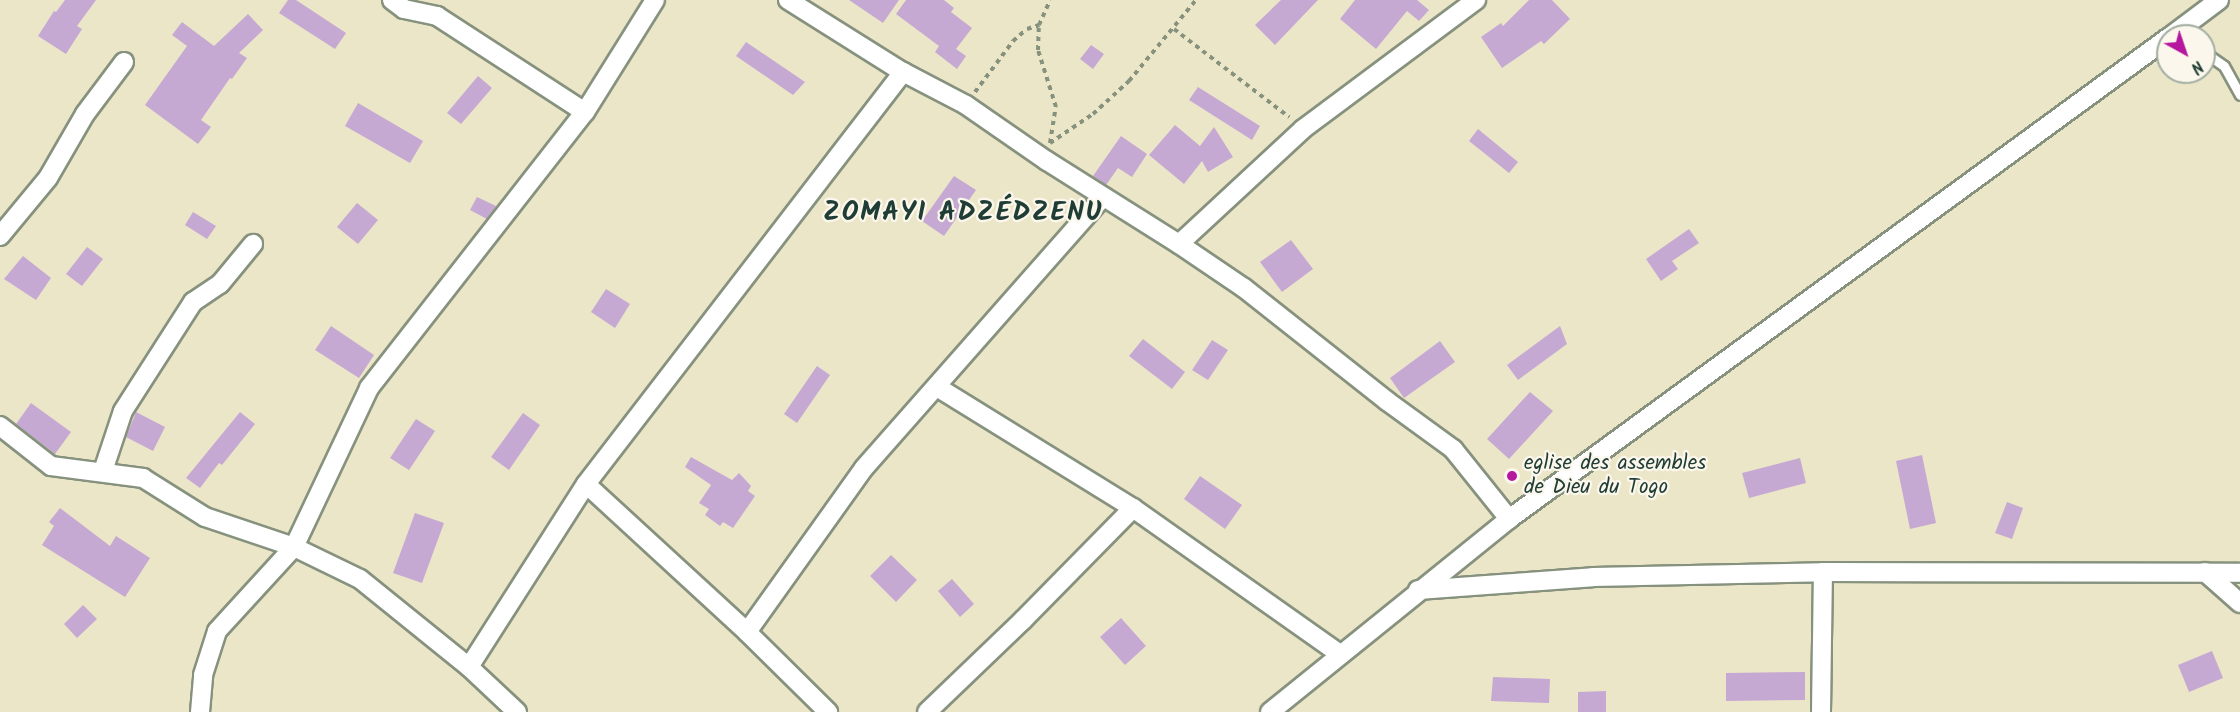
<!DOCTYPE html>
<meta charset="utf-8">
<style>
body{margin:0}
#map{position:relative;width:2240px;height:712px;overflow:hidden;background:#ece6c9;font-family:Kalam,sans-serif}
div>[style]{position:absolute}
.building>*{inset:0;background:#c5a9d2}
.path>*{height:4px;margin-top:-2px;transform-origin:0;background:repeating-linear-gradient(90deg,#86927e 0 4.5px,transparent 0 9px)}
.roads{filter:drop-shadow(2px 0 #86927e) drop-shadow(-2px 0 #86927e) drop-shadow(0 2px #86927e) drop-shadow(0 -2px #86927e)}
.lane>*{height:9px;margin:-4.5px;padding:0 4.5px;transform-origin:4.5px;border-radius:4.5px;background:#fff}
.street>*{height:18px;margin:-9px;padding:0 9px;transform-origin:9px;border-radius:9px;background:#fff}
.dots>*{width:16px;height:16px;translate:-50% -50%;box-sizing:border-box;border:3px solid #fbf7ec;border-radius:50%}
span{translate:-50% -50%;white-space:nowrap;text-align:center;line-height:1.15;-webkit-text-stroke:4.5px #fbf7ec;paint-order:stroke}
.poi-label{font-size:21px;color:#1f3d34}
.left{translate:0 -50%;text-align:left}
.district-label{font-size:27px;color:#1f3d34;font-weight:700;letter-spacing:1.5px}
.north{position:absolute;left:2156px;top:24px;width:60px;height:60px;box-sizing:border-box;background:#fbf7ec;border:2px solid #a3ada2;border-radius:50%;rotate:140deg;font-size:16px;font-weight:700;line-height:24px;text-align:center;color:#1f3d34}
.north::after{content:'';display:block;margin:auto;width:21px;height:27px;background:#b5179e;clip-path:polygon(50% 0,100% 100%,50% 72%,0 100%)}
</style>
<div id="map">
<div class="building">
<div style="clip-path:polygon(65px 0,96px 0,77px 26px,82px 29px,66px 54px,38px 36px,54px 11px,56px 12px)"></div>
<div style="clip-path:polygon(288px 0,296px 0,346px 33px,335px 49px,279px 13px)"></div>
<div style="clip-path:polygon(849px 0,899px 0,883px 23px)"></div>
<div style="clip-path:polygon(906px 0,944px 0,954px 8px,951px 12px,972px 28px,956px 49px,966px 56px,957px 69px,935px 52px,939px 46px,896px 14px)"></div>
<div style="clip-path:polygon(1281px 0,1318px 0,1275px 45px,1255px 25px)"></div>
<div style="clip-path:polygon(1355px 0,1417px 0,1429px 10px,1419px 21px,1407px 11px,1376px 49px,1340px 19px)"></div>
<div style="clip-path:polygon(1529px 0,1552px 0,1570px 19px,1544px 44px,1541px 41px,1502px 68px,1481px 37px,1501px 23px,1503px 26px)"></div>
<div style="clip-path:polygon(248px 14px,263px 30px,239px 53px,247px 58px,232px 79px,230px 78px,201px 120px,211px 127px,198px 144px,145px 105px,187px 46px,172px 35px,182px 22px,214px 46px)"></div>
<div style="clip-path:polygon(746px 42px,805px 82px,793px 95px,736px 56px)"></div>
<div style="clip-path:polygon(1091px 45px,1104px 54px,1093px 69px,1080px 59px)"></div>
<div style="clip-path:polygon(478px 76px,492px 88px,461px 124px,447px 113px)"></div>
<div style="clip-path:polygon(1198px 87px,1260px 126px,1252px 140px,1189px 100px)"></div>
<div style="clip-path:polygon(358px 103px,423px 141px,410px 163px,345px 126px)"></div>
<div style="clip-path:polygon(1175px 125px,1200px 146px,1214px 127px,1233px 157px,1208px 172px,1202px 161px,1184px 184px,1149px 155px)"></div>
<div style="clip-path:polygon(1478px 129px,1518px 162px,1509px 173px,1469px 141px)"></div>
<div style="clip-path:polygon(1121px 136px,1147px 154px,1132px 177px,1118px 168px,1106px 185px,1093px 176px)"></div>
<div style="clip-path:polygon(954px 176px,976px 190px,944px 236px,922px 221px)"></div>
<div style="clip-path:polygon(477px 197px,496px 206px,487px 219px,470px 210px)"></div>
<div style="clip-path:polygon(357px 203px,378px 220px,358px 244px,337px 227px)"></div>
<div style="clip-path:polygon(193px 212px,216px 226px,207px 239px,185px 225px)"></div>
<div style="clip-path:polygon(1689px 229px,1699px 243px,1672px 261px,1678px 269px,1661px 281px,1646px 259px)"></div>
<div style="clip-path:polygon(1291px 240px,1313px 269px,1282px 292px,1260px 262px)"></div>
<div style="clip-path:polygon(87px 247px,103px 259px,82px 286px,66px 274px)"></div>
<div style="clip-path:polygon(23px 256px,51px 278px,36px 300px,4px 279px)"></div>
<div style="clip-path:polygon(606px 289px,630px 304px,615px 328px,591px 312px)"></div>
<div style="clip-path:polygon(331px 326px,374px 355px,359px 378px,315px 350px)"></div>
<div style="clip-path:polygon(1560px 326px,1567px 344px,1518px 380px,1507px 365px)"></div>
<div style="clip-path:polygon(1143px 339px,1185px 372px,1172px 389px,1129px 356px)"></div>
<div style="clip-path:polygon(1212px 340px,1228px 350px,1208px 380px,1192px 370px)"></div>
<div style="clip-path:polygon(1440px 341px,1455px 362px,1404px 398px,1390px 378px)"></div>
<div style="clip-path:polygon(817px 366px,830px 375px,797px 423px,784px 414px)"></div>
<div style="clip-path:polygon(1530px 392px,1553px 411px,1509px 459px,1487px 439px)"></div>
<div style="clip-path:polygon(31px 403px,71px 432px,55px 454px,16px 424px)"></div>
<div style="clip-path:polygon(136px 412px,165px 427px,153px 451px,126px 437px)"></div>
<div style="clip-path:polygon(240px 412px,255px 424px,222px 465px,219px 463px,200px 488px,186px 478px)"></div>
<div style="clip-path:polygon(523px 413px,540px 425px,509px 470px,491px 457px)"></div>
<div style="clip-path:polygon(416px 419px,435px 431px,409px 470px,390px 458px)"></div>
<div style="clip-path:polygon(1922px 455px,1936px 523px,1910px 529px,1896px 461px)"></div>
<div style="clip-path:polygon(691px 457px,732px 480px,739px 473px,751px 486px,748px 491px,755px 496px,733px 528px,723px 522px,720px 526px,705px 515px,709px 509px,699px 503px,711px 485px,685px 467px)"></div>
<div style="clip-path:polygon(1800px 458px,1806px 483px,1749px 498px,1742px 473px)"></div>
<div style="clip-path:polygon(1200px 476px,1242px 505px,1225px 529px,1184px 499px)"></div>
<div style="clip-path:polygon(2007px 502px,2023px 508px,2012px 539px,1995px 533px)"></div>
<div style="clip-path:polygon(60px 508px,110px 546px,116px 536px,150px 558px,125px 597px,42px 545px,54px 526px,49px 522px)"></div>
<div style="clip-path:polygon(415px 513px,444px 523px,422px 583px,393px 573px)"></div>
<div style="clip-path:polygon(891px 555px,917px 580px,896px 602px,870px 576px)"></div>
<div style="clip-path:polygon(952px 579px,974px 604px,960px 617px,938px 591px)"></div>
<div style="clip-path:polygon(83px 605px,97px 619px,77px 638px,64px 624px)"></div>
<div style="clip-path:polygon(1121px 618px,1146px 646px,1125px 665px,1100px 637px)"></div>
<div style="clip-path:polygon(2212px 651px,2223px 678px,2189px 692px,2178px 665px)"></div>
<div style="clip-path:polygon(1805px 672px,1805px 700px,1726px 701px,1726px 673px)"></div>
<div style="clip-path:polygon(1493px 677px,1550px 679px,1549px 703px,1491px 701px)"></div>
<div style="clip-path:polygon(1606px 691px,1606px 712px,1578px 712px,1578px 692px)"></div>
</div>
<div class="path">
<div style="left:1174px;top:29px;width:145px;rotate:37.4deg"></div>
<div style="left:975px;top:92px;width:64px;rotate:-53.3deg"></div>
<div style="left:1013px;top:41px;width:18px;rotate:-41deg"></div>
<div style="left:1027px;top:29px;width:13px;rotate:-18deg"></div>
<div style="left:1050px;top:143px;width:52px;rotate:-34deg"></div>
<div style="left:1093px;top:114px;width:49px;rotate:-42.5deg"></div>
<div style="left:1129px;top:81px;width:105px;rotate:-50.4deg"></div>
<div style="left:1050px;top:143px;width:36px;rotate:-81deg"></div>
<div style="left:1056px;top:107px;width:60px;rotate:-107.5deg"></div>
<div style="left:1038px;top:50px;width:25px;rotate:-88deg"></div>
<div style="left:1039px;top:25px;width:27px;rotate:-66deg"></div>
</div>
<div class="roads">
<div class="lane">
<div style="left:2204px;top:52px;width:24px;rotate:35deg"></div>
<div style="left:2224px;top:66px;width:33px;rotate:61deg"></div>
</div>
<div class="street">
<div style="left:392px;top:0;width:15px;rotate:37deg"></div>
<div style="left:404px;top:9px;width:34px;rotate:12deg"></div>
<div style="left:437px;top:16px;width:176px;rotate:33deg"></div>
<div style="left:788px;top:0;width:136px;rotate:32.1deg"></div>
<div style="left:903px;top:72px;width:71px;rotate:27.6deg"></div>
<div style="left:966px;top:105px;width:98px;rotate:34.7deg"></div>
<div style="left:1047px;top:161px;width:156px;rotate:32.2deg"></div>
<div style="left:1179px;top:244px;width:78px;rotate:34.1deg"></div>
<div style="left:1244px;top:288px;width:182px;rotate:38.3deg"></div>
<div style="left:1387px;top:401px;width:82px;rotate:36deg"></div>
<div style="left:1453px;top:449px;width:90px;rotate:51.3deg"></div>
<div style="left:2171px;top:36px;width:60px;rotate:-36.9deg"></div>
<div style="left:0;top:236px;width:75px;rotate:-50.4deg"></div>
<div style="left:48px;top:178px;width:74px;rotate:-60deg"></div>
<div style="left:85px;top:114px;width:65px;rotate:-53.1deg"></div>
<div style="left:1179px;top:244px;width:169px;rotate:-42.8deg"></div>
<div style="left:1303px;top:129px;width:216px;rotate:-36.7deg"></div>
<div style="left:937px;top:387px;width:230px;rotate:31.7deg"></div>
<div style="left:1133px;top:508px;width:253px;rotate:35.2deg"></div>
<div style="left:0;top:426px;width:65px;rotate:38.1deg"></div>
<div style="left:51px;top:466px;width:93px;rotate:7.4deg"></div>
<div style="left:143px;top:478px;width:73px;rotate:32.2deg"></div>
<div style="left:205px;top:517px;width:94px;rotate:18.6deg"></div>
<div style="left:294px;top:547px;width:73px;rotate:25.9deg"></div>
<div style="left:360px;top:579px;width:140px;rotate:38.9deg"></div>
<div style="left:469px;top:667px;width:66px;rotate:43.2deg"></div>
<div style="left:103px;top:471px;width:63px;rotate:-71.6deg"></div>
<div style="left:123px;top:411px;width:130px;rotate:-57.3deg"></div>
<div style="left:193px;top:302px;width:32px;rotate:-34deg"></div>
<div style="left:220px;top:284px;width:52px;rotate:-50.5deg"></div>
<div style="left:586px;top:484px;width:219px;rotate:42.6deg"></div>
<div style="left:747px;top:632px;width:114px;rotate:44.6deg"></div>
<div style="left:2205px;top:572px;width:47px;rotate:41.5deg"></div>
<div style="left:1418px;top:590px;width:175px;rotate:-4.2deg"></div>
<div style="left:1593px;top:577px;width:230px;rotate:-1.2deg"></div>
<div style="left:1823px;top:572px;width:417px;rotate:0.1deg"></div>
<div style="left:747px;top:632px;width:201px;rotate:-54.5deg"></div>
<div style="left:864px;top:468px;width:360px;rotate:-48.6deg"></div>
<div style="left:469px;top:667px;width:217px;rotate:-57.4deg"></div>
<div style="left:586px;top:484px;width:520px;rotate:-52.42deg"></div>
<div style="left:200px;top:712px;width:37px;rotate:-85deg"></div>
<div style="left:203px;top:675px;width:46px;rotate:-72.3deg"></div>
<div style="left:217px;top:631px;width:114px;rotate:-47.5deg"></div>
<div style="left:294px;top:547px;width:176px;rotate:-64.7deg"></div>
<div style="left:369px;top:388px;width:350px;rotate:-52deg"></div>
<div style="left:585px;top:112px;width:132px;rotate:-58deg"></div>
<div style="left:927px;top:712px;width:133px;rotate:-43.8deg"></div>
<div style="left:1023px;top:620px;width:157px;rotate:-45.5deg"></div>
<div style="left:1270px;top:712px;width:307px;rotate:-38.9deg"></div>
<div style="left:1509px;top:519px;width:816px;rotate:-36.13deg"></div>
<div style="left:1821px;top:712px;width:140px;rotate:-89.2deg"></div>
</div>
</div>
<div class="dots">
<div style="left:1512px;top:476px;background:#b5179e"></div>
</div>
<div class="poi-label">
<span class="left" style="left:1524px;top:476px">eglise des assembles<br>de Dieu du Togo</span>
</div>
<div class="district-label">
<span style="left:963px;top:213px">ZOMAYI ADZÉDZENU</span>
</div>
<div class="north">N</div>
</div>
